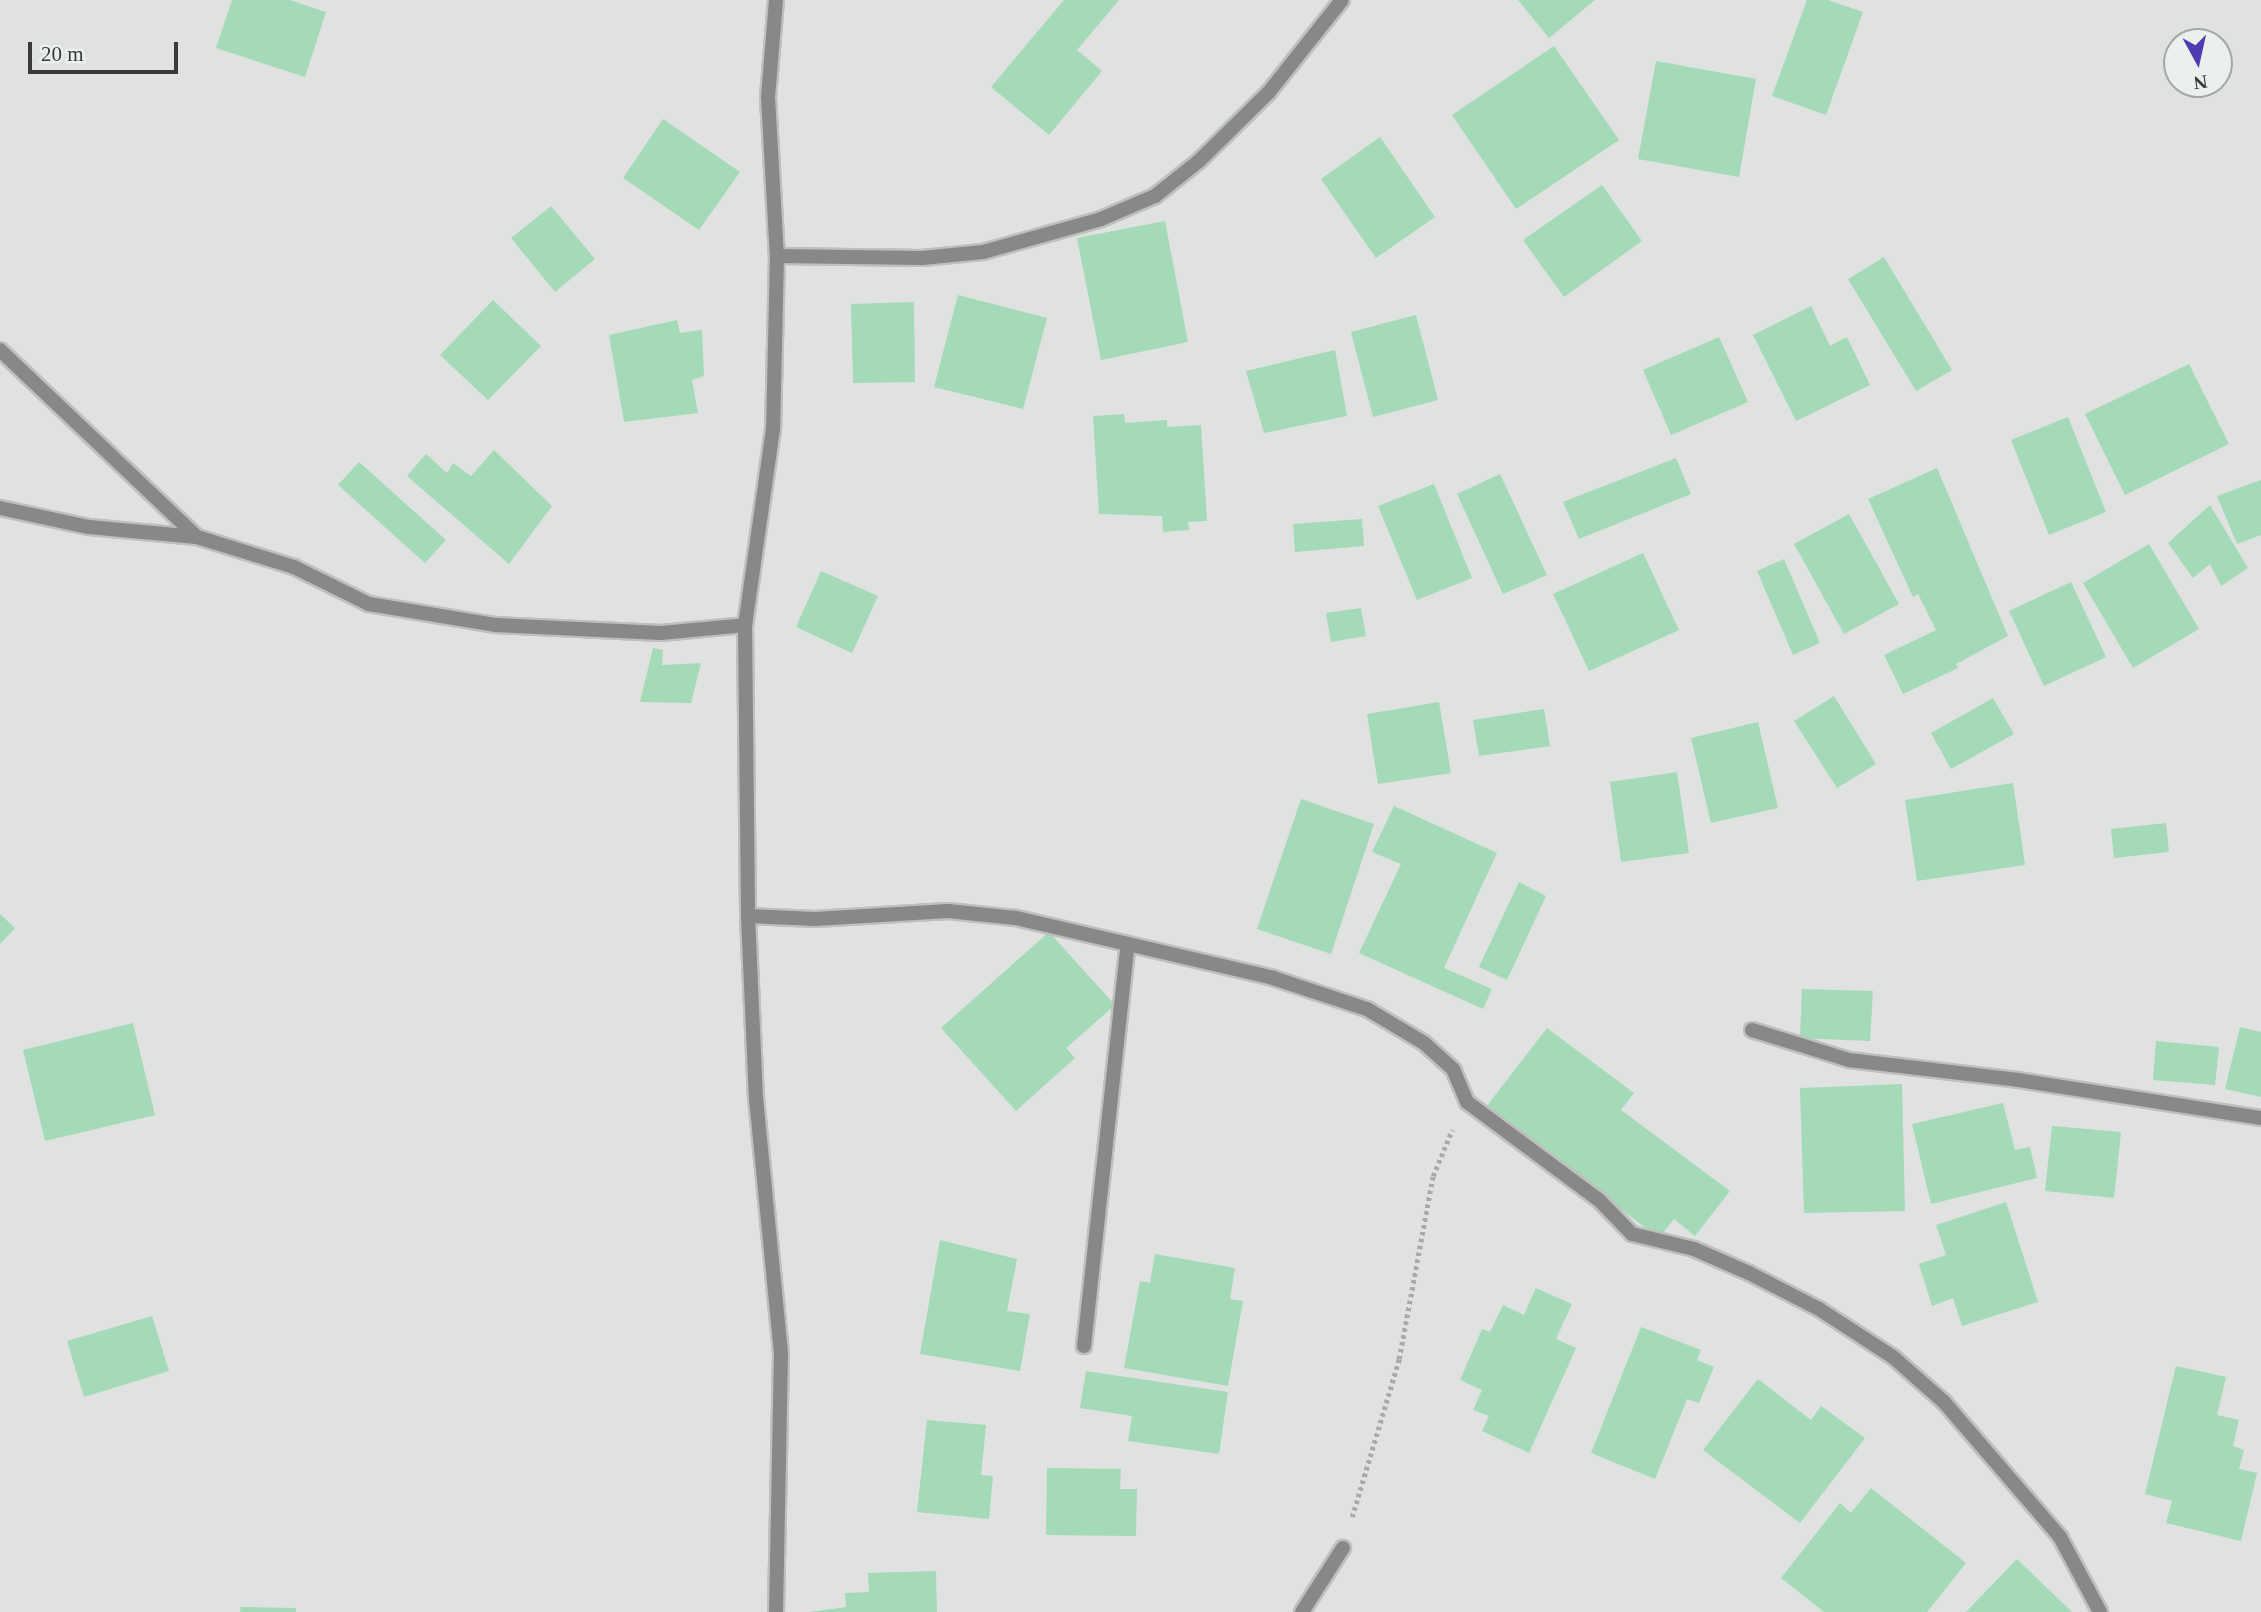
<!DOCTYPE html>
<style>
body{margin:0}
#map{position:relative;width:2261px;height:1612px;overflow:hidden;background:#dfe2e0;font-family:"Times New Roman",serif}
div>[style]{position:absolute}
.building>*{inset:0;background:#a4dab7}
.path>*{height:4.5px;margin-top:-2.25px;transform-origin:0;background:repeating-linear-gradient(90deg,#a7aaa8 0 3.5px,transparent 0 7px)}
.roads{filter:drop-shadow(2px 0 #bec0be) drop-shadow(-2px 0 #bec0be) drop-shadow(0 2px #bec0be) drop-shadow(0 -2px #bec0be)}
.street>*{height:14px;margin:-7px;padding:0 7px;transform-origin:7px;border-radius:7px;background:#878887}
span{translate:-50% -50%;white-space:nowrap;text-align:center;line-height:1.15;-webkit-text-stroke:5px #ecf0ed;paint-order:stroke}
.north{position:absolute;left:2163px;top:28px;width:70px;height:70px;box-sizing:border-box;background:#ecf0ed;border:2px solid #a4a7a5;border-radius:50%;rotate:172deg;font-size:19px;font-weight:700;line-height:28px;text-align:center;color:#383938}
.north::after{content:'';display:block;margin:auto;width:24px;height:32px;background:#513bb2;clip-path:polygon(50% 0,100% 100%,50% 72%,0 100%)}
.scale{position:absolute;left:28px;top:42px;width:150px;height:32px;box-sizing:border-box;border:4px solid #383938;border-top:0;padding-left:9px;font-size:21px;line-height:24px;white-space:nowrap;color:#383938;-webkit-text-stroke:5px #ecf0ed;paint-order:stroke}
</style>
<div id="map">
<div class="building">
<div style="clip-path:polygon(232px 0,290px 0,326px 12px,305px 77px,216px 48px)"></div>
<div style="clip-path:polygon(1064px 0,1119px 0,1077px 50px,1102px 71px,1049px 135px,991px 87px)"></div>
<div style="clip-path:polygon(1518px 0,1595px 0,1549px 38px)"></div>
<div style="clip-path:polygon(1807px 0,1828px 0,1863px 12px,1826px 115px,1772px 96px)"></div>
<div style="clip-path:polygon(1554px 46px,1619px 140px,1516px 209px,1452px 115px)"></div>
<div style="clip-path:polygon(1656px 61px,1756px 79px,1739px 177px,1638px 159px)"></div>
<div style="clip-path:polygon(663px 119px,740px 172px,699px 230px,623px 178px)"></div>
<div style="clip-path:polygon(1380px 137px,1435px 217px,1376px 258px,1321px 179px)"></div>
<div style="clip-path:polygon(1602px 185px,1642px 241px,1564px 297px,1523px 240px)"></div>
<div style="clip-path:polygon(551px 206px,595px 259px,555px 292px,511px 238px)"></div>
<div style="clip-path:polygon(1165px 221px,1188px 342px,1101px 360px,1077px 238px)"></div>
<div style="clip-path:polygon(1884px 257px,1952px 370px,1916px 391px,1848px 279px)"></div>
<div style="clip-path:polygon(958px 295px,1047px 318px,1023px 409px,934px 387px)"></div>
<div style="clip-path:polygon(493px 300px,541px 346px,488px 400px,440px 355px)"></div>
<div style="clip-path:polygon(914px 302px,915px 382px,853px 383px,851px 304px)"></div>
<div style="clip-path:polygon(1811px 306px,1830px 346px,1847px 337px,1870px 385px,1796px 421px,1753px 335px)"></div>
<div style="clip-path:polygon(1416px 315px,1438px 400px,1373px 417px,1351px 332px)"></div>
<div style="clip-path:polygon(677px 320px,680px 333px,702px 330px,704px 376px,692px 380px,698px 413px,624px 422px,609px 335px)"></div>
<div style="clip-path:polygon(1719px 337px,1748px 402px,1671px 435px,1643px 370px)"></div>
<div style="clip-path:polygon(1335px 350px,1347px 416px,1264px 433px,1246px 371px)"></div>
<div style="clip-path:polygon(2189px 364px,2229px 444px,2125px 495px,2085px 414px)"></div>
<div style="clip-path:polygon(1124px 414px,1125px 423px,1167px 420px,1167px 427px,1201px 425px,1207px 521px,1188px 522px,1189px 530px,1163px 532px,1162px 516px,1099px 514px,1093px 416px)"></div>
<div style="clip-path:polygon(2068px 417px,2106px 512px,2049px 535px,2011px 440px)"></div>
<div style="clip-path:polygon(494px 450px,552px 506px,509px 564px,407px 476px,426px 454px,447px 473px,453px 463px,471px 476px)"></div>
<div style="clip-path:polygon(1676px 458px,1691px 494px,1579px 539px,1563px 502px)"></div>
<div style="clip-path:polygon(359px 462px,446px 540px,425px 563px,338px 485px)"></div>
<div style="clip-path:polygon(1937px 468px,2008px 636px,1956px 664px,1958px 668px,1903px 694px,1884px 655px,1936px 630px,1918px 594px,1913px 597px,1868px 499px)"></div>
<div style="clip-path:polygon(1500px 474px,1547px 575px,1503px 594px,1457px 494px)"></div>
<div style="clip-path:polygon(2261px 480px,2261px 535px,2237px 544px,2217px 496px)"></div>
<div style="clip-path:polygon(1434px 484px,1472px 578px,1417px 600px,1378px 506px)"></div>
<div style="clip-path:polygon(2210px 505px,2248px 568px,2221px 586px,2210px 564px,2193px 578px,2168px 543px)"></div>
<div style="clip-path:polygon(1849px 514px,1899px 604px,1844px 634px,1794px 544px)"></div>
<div style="clip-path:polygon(1362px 519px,1364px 546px,1295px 552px,1293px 524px)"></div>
<div style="clip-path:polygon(2149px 544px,2199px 629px,2133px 668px,2083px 583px)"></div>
<div style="clip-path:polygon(1643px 553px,1679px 630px,1589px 671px,1553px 594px)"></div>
<div style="clip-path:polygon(1784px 559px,1820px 643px,1793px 655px,1757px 571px)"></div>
<div style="clip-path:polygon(821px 571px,878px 596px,852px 653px,796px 627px)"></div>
<div style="clip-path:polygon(2071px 582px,2106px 657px,2044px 686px,2009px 611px)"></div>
<div style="clip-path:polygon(1361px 608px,1366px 636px,1331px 642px,1326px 613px)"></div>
<div style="clip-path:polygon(653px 648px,663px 650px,662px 665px,701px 663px,691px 703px,640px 702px)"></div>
<div style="clip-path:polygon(1834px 696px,1876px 764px,1837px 788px,1794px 721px)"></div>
<div style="clip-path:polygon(1993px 698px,2014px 734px,1951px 769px,1931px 733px)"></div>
<div style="clip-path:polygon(1439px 702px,1451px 773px,1378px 784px,1367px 714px)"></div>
<div style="clip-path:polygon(1544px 709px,1550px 746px,1479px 756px,1473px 720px)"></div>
<div style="clip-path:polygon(1758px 722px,1778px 808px,1711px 823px,1691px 738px)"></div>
<div style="clip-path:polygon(1677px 772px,1689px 853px,1621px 862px,1610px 782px)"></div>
<div style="clip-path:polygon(2013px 783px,2025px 865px,1917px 881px,1905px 800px)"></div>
<div style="clip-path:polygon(1301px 799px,1374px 824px,1331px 954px,1257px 929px)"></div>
<div style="clip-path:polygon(1394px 806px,1497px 853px,1444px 968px,1492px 989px,1483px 1009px,1359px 953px,1401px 864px,1372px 852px)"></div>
<div style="clip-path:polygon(2166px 823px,2169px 852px,2114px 858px,2111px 829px)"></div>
<div style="clip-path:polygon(1519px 882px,1546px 896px,1507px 980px,1479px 967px)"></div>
<div style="clip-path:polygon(0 914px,15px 928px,0 944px)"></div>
<div style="clip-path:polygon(1049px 932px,1115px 1005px,1066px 1048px,1075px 1058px,1016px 1111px,941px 1028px)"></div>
<div style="clip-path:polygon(1802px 989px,1873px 991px,1870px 1041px,1800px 1038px)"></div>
<div style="clip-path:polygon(133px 1023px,155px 1115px,45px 1141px,23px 1050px)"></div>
<div style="clip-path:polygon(2240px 1027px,2261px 1032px,2261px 1097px,2225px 1089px)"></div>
<div style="clip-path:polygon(1547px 1028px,1634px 1093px,1621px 1110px,1730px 1191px,1695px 1236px,1674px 1219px,1659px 1238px,1486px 1107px)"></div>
<div style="clip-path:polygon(2156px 1041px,2219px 1047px,2215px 1085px,2153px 1080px)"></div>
<div style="clip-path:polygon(1902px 1084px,1905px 1211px,1804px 1213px,1800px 1088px)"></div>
<div style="clip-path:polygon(2003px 1103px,2015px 1150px,2030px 1147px,2037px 1178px,1931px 1204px,1912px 1124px)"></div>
<div style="clip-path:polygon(2052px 1126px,2121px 1132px,2114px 1198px,2045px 1191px)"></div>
<div style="clip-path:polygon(2006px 1202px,2038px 1302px,1962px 1326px,1953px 1298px,1932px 1306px,1919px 1264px,1946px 1255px,1936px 1225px)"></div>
<div style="clip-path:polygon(940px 1240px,1017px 1259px,1007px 1311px,1030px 1314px,1020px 1371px,920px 1354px)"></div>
<div style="clip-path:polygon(1155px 1254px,1235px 1268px,1230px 1299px,1243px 1301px,1228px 1386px,1124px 1368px,1140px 1281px,1150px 1283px)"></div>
<div style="clip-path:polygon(1536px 1288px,1572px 1304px,1556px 1339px,1576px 1348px,1529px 1453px,1482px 1431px,1489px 1416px,1473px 1410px,1482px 1390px,1460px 1380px,1482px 1329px,1490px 1332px,1503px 1305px,1524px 1315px)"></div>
<div style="clip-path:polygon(152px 1316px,169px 1371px,84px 1397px,67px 1341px)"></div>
<div style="clip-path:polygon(1641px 1327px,1701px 1350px,1697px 1360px,1714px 1367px,1699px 1403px,1687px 1399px,1655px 1479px,1591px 1453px)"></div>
<div style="clip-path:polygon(2176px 1366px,2226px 1377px,2217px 1415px,2239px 1420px,2233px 1446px,2244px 1450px,2239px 1469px,2257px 1473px,2241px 1541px,2166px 1523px,2172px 1501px,2145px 1494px)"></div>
<div style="clip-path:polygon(1086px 1371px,1228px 1392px,1219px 1454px,1128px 1441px,1132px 1416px,1080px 1408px)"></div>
<div style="clip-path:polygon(1758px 1379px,1811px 1420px,1821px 1406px,1865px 1438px,1800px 1523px,1703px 1450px)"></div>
<div style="clip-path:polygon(927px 1420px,986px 1425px,981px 1475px,993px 1476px,989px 1519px,917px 1512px)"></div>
<div style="clip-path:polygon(1047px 1468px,1121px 1469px,1120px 1489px,1137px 1489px,1136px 1536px,1046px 1535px)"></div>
<div style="clip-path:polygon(1871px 1488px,1966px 1563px,1927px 1612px,1824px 1612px,1781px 1578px,1840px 1503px,1851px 1513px)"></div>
<div style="clip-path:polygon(2017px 1559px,2072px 1612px,1966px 1612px)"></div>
<div style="clip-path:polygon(936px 1571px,937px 1612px,809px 1612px,846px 1607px,845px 1593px,869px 1592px,868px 1573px)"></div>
<div style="clip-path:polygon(241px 1607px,296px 1608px,296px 1612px,240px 1612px)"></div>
</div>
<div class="path">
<div style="left:1352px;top:1517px;width:165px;rotate:-73.4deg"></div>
<div style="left:1399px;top:1359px;width:186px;rotate:-79.5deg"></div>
<div style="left:1433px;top:1176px;width:50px;rotate:-67.6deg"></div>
</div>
<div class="roads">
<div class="street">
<div style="left:776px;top:0;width:97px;rotate:94.7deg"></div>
<div style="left:768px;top:97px;width:159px;rotate:86.8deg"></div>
<div style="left:777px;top:256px;width:173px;rotate:91.3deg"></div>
<div style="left:773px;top:429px;width:198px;rotate:98.1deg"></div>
<div style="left:745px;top:625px;width:291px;rotate:89.4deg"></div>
<div style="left:748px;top:916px;width:182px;rotate:87.5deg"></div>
<div style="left:756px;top:1098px;width:256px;rotate:84.4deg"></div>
<div style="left:781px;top:1353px;width:259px;rotate:91.1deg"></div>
<div style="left:777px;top:256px;width:145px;rotate:0.8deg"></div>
<div style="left:922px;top:258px;width:61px;rotate:-5.6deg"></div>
<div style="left:983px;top:252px;width:123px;rotate:-15.6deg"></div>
<div style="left:1101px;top:219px;width:59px;rotate:-23.1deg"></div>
<div style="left:1155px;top:196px;width:56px;rotate:-38.5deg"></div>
<div style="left:1199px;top:161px;width:98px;rotate:-44.6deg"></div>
<div style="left:1269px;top:92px;width:117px;rotate:-51.6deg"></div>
<div style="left:0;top:350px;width:272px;rotate:43.5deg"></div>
<div style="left:0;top:508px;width:91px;rotate:12.1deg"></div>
<div style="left:89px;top:527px;width:108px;rotate:5.3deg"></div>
<div style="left:197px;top:537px;width:102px;rotate:17.2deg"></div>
<div style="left:294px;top:567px;width:84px;rotate:26.3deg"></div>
<div style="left:369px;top:604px;width:129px;rotate:9.4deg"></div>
<div style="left:496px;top:625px;width:165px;rotate:2.8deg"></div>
<div style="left:661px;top:633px;width:84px;rotate:-5.4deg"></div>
<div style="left:748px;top:916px;width:67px;rotate:2.6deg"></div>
<div style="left:815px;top:919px;width:133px;rotate:-3.4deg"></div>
<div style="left:948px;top:911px;width:68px;rotate:5.9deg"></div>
<div style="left:1016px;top:918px;width:264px;rotate:13.1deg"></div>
<div style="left:1273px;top:978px;width:99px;rotate:18.3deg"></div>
<div style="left:1367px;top:1009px;width:66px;rotate:30.8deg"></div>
<div style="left:1424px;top:1043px;width:39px;rotate:42deg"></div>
<div style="left:1453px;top:1069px;width:36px;rotate:67deg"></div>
<div style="left:1467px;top:1102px;width:164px;rotate:36.6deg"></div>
<div style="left:1599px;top:1200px;width:47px;rotate:45.9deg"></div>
<div style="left:1632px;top:1234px;width:64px;rotate:13.6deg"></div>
<div style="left:1694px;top:1249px;width:60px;rotate:23.6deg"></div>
<div style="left:1749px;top:1273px;width:79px;rotate:27.2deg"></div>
<div style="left:1819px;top:1309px;width:88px;rotate:33deg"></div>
<div style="left:1893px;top:1357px;width:68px;rotate:41.4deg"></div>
<div style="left:1944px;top:1402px;width:178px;rotate:49.3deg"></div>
<div style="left:2060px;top:1537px;width:85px;rotate:61.9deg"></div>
<div style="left:1752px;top:1030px;width:102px;rotate:17.2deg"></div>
<div style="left:1849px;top:1060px;width:170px;rotate:6.7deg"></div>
<div style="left:2018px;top:1080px;width:246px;rotate:8.9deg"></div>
<div style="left:1084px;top:1346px;width:404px;rotate:-83.8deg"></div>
<div style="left:1302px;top:1612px;width:76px;rotate:-57.4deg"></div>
</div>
</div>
<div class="north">N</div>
<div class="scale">20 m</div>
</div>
